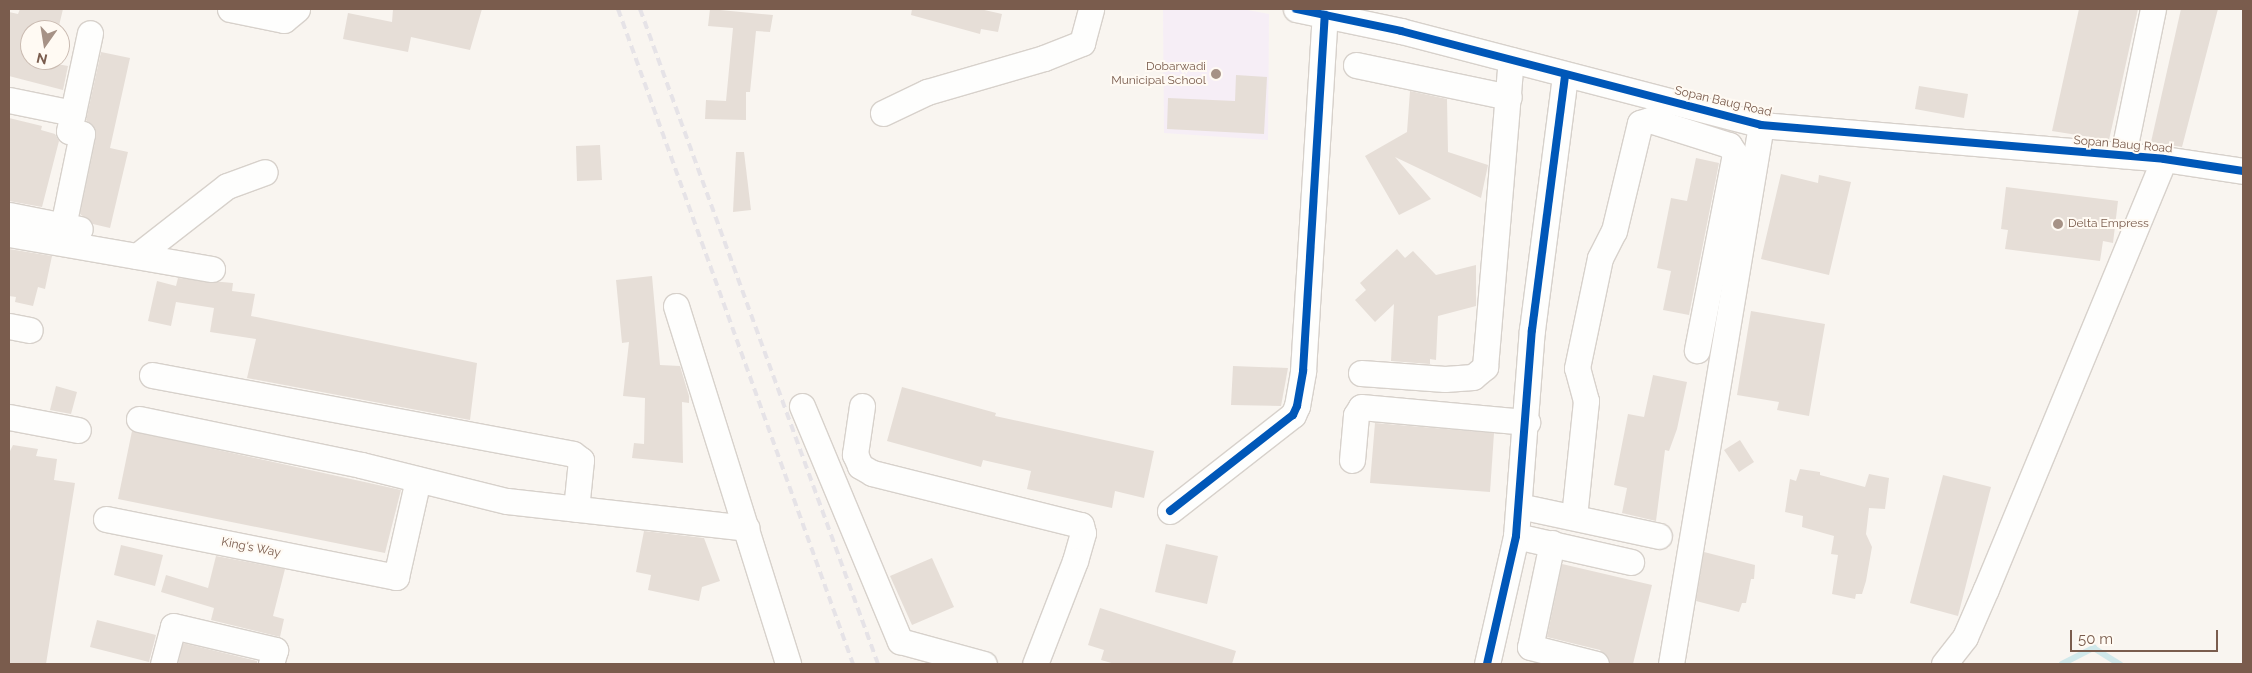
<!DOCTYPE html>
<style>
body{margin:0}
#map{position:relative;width:2252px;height:673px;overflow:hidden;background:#f9f5f0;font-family:Raleway,sans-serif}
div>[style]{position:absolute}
.education>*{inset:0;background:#f6eef6}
.stream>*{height:5.5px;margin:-2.75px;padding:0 2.75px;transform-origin:2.75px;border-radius:2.75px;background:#d0e8ea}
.building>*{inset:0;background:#e6ded7}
.roads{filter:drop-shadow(1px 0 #d7d1cb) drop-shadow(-1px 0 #d7d1cb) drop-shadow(0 1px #d7d1cb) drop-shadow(0 -1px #d7d1cb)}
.minor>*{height:25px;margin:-12.5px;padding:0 12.5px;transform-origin:12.5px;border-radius:12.5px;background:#fefefd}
.rail>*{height:4px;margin-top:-2px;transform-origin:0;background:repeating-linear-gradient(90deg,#e6e3e7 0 8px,transparent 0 13px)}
.cycleway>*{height:8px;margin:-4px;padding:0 4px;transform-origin:4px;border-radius:4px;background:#0057b8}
.dots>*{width:14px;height:14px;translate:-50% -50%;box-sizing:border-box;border:2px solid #fffaf3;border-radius:50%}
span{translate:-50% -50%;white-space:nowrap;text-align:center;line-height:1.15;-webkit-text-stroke:4px #fffaf3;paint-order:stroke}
.poi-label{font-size:12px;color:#7a5c4d}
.right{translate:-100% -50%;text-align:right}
.left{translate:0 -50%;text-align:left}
.street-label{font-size:12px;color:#7a5c4d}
.frame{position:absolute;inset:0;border:10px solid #7a5c4d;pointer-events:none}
.north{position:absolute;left:20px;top:20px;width:50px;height:50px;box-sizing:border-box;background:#fffaf3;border:1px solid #cabbb1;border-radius:50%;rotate:193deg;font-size:14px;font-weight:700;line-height:20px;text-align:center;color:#7a5c4d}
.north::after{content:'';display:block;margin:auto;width:18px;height:22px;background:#a69286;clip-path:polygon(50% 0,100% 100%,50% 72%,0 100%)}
.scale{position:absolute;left:2070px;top:630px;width:148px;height:22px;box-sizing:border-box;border:2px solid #7a5c4d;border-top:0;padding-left:6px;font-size:15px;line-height:18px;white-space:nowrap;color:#7a5c4d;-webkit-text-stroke:4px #fffaf3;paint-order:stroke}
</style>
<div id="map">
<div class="education">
<div style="clip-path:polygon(1163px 9px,1242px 9px,1269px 14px,1268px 140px,1164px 133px)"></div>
</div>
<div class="stream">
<div style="left:2062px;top:664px;width:36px;rotate:-27deg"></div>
<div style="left:2094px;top:648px;width:31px;rotate:32deg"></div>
</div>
<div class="building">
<div style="clip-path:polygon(20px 9px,63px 9px,58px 30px,30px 30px,30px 60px,58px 60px,57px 64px,68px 66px,63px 90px,9px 76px,9px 12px,18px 14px)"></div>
<div style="clip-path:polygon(393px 9px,482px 9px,470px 50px,411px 37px,408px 52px,343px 39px,348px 13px,392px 22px)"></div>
<div style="clip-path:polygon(710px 9px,773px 15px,770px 32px,756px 31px,750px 92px,746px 92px,746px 120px,705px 119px,706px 100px,726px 101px,733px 28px,708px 26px)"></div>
<div style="clip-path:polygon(912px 9px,980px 9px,1002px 14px,998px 32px,981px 29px,980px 34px,911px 15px)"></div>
<div style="clip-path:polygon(2079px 9px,2138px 9px,2109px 140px,2052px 131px)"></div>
<div style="clip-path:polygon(2181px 9px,2218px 9px,2182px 147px,2151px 142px)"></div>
<div style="clip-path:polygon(101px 52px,130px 58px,110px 148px,128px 152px,110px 228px,93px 224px,80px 214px,96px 137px,95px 129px,86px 120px)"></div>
<div style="clip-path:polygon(1236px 75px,1267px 77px,1264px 134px,1167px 129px,1168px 98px,1235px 101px)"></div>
<div style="clip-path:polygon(1919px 86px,1968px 94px,1964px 118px,1915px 109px)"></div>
<div style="clip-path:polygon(1410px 91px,1447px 99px,1448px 152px,1488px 165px,1481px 198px,1395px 157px,1431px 199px,1399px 215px,1365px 156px,1407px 132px)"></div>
<div style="clip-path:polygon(9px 118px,42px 126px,41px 130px,55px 134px,59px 141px,42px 207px,9px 201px)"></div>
<div style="clip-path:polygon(600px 145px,602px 180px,577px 181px,576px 146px)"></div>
<div style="clip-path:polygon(736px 152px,744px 152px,751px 210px,733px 212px)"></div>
<div style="clip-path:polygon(1696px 158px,1719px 163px,1689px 315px,1663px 310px,1671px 271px,1657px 268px,1671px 198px,1687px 201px)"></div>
<div style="clip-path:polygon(1781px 174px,1818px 183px,1819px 175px,1851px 182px,1829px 275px,1761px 259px)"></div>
<div style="clip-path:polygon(2006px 187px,2118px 201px,2113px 243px,2103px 241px,2100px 261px,2005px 249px,2008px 230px,2001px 229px)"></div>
<div style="clip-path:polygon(9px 249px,52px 256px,45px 289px,38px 287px,33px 306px,15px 302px,16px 297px,9px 296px)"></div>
<div style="clip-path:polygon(1397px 249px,1405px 258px,1413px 251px,1436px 275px,1476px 265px,1476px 306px,1438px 316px,1436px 360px,1430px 359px,1430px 364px,1391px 361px,1394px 304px,1375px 322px,1355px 300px,1366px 290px,1360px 283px)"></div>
<div style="clip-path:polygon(652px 276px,660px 365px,680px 366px,689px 396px,689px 403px,682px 402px,683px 463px,632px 458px,634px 443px,644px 444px,645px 398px,623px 396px,629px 342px,622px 343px,616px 280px)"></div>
<div style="clip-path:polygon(178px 278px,233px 283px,232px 291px,255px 294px,251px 316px,477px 363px,470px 420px,247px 378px,256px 339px,210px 332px,214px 308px,176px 302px,171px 326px,148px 321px,157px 281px,176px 286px)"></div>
<div style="clip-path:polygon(1751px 311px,1825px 324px,1809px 416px,1777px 410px,1779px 402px,1737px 395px)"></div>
<div style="clip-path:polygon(1233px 366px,1288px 368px,1281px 406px,1231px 405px)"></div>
<div style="clip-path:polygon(1653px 375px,1687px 382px,1677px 429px,1669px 451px,1665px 450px,1656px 521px,1622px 513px,1627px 488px,1614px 485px,1628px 414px,1644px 417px)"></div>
<div style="clip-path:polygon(56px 386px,77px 392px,71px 414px,50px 410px)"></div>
<div style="clip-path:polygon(902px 387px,996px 413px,995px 416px,1154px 451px,1144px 498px,1115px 491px,1112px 508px,1027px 489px,1031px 471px,983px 460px,981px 467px,887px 441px)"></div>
<div style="clip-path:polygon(1375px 423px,1494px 433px,1490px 492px,1370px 483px)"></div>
<div style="clip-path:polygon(132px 431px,401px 490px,385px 553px,118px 499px)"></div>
<div style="clip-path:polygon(1740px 440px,1754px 462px,1739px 472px,1724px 450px)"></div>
<div style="clip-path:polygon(13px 445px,38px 449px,36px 456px,57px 459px,54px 480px,75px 483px,46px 664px,9px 664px,9px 453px)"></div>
<div style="clip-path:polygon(1800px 469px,1820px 472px,1820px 475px,1865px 487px,1869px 474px,1889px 478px,1885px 509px,1869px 508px,1866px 534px,1872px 547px,1866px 581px,1862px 594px,1856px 594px,1855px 599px,1832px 594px,1838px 555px,1831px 554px,1834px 536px,1802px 527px,1803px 516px,1785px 512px,1790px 479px,1796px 481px)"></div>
<div style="clip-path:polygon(1943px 475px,1991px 487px,1958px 616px,1910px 603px)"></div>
<div style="clip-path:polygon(644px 531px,704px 538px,720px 581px,702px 587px,699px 601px,648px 590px,651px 575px,636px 572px)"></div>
<div style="clip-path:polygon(1166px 544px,1218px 556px,1207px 604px,1155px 592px)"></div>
<div style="clip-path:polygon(121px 545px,163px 555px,155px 586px,114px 575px)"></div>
<div style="clip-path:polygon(1704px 552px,1755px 565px,1754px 579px,1751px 579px,1746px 603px,1742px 603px,1739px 612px,1696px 601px)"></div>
<div style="clip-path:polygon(216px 556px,285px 569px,273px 616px,284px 619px,280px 637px,211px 620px,214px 608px,161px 592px,166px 575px,208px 588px)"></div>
<div style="clip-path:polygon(932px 558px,954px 607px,912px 625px,890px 576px)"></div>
<div style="clip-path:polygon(1562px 564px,1652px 585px,1633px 664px,1610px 664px,1600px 650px,1547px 637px)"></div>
<div style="clip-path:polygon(1100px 608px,1236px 651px,1232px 664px,1115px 664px,1101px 660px,1104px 650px,1088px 645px)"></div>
<div style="clip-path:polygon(97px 620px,156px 635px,149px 662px,90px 647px)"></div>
<div style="clip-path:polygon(183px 643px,257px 661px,257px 664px,178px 664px)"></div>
</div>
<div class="roads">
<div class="minor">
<div style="left:230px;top:9px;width:55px;rotate:11.5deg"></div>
<div style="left:284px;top:20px;width:17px;rotate:-40deg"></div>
<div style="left:1296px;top:9px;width:107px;rotate:11.8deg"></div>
<div style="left:1401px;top:31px;width:372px;rotate:14.6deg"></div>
<div style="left:1761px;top:125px;width:404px;rotate:4.8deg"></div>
<div style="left:2164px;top:159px;width:80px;rotate:8.6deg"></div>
<div style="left:1356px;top:65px;width:156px;rotate:11.8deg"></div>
<div style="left:9px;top:100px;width:65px;rotate:11.5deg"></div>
<div style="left:883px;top:113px;width:49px;rotate:-25.5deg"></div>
<div style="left:927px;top:92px;width:122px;rotate:-16.2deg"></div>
<div style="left:1044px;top:58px;width:41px;rotate:-21.5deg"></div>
<div style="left:1082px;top:43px;width:35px;rotate:-75deg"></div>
<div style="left:2123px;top:155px;width:149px;rotate:-78.4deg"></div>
<div style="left:9px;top:215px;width:72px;rotate:11.2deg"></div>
<div style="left:63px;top:226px;width:94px;rotate:-78.3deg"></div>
<div style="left:82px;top:134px;width:13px;rotate:-167deg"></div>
<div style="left:69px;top:131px;width:100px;rotate:-77.9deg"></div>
<div style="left:9px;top:234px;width:206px;rotate:9.8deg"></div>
<div style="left:137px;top:256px;width:114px;rotate:-37.9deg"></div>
<div style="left:227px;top:186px;width:40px;rotate:-20.2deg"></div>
<div style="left:676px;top:306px;width:375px;rotate:72.6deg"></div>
<div style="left:9px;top:326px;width:21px;rotate:11deg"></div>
<div style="left:1361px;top:373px;width:84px;rotate:4.1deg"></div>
<div style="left:1445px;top:379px;width:28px;rotate:-4deg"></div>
<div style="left:1473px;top:377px;width:16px;rotate:-40deg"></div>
<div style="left:1485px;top:367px;width:308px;rotate:-85.2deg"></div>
<div style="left:152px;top:375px;width:428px;rotate:10.6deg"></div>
<div style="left:573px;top:454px;width:10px;rotate:37deg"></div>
<div style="left:581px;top:460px;width:49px;rotate:95.8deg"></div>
<div style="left:802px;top:406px;width:255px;rotate:67.4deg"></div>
<div style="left:900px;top:641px;width:87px;rotate:15.3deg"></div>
<div style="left:862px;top:406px;width:49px;rotate:98.3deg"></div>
<div style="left:855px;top:454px;width:13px;rotate:67deg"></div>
<div style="left:860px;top:466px;width:14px;rotate:30deg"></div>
<div style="left:872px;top:473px;width:215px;rotate:14deg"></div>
<div style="left:1081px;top:525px;width:8px;rotate:76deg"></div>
<div style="left:1083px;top:533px;width:29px;rotate:106deg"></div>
<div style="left:1075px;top:561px;width:110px;rotate:111.2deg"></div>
<div style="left:9px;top:417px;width:70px;rotate:10.7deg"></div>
<div style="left:139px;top:419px;width:227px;rotate:11.7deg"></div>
<div style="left:361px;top:465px;width:150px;rotate:13.9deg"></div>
<div style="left:507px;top:501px;width:241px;rotate:6.4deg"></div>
<div style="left:1352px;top:460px;width:45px;rotate:-84.9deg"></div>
<div style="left:1356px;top:415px;width:9px;rotate:-58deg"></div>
<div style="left:1361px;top:407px;width:167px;rotate:5.2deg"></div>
<div style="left:1519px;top:506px;width:143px;rotate:12.1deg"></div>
<div style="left:1170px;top:511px;width:156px;rotate:-38deg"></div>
<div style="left:1293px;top:415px;width:10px;rotate:-66deg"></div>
<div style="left:1297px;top:406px;width:36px;rotate:-80deg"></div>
<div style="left:1303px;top:371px;width:357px;rotate:-86.5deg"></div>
<div style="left:1574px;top:517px;width:117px;rotate:-84.1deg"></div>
<div style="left:1586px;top:401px;width:34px;rotate:-105deg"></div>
<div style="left:1577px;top:368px;width:112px;rotate:-78.2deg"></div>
<div style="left:1600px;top:258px;width:30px;rotate:-63deg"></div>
<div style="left:1614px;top:231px;width:111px;rotate:-76.5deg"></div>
<div style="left:1640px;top:123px;width:10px;rotate:-17deg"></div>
<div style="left:1650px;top:120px;width:83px;rotate:17.6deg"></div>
<div style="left:1729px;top:145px;width:11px;rotate:56deg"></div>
<div style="left:1735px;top:154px;width:200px;rotate:101deg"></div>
<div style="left:106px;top:519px;width:296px;rotate:11.3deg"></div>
<div style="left:396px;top:577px;width:100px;rotate:-77.3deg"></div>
<div style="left:1516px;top:536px;width:118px;rotate:12.7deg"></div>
<div style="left:1552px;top:543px;width:106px;rotate:101.9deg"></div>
<div style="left:1530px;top:647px;width:68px;rotate:14.4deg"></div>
<div style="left:163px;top:664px;width:39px;rotate:-75deg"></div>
<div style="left:173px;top:626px;width:105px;rotate:13.2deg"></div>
<div style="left:275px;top:650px;width:15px;rotate:106deg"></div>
<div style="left:1487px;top:664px;width:131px;rotate:-77.2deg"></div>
<div style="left:1516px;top:536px;width:207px;rotate:-85.6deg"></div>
<div style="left:1532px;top:330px;width:257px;rotate:-82.6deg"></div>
<div style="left:1671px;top:664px;width:546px;rotate:-80.52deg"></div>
<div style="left:1944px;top:664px;width:34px;rotate:-52deg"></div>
<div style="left:1965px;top:637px;width:52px;rotate:-66.4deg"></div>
<div style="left:1986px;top:589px;width:465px;rotate:-67.5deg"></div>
</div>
</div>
<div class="rail">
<div style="left:618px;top:9px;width:696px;rotate:70.26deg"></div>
<div style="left:640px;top:9px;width:697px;rotate:70.03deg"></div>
</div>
<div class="cycleway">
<div style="left:1296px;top:9px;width:107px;rotate:11.8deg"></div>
<div style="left:1401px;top:31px;width:372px;rotate:14.6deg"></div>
<div style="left:1761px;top:125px;width:404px;rotate:4.8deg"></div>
<div style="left:2164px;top:159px;width:80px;rotate:8.6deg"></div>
<div style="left:1170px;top:511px;width:156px;rotate:-38deg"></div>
<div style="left:1293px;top:415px;width:10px;rotate:-66deg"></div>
<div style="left:1297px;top:406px;width:36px;rotate:-80deg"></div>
<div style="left:1303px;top:371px;width:357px;rotate:-86.5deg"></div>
<div style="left:1487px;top:664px;width:131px;rotate:-77.2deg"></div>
<div style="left:1516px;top:536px;width:207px;rotate:-85.6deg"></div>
<div style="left:1532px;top:330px;width:257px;rotate:-82.6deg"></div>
</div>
<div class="dots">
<div style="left:1216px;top:74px;background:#a69286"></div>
<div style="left:2058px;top:224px;background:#a69286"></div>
</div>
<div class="poi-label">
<span class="right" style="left:1206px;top:74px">Dobarwadi<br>Municipal School</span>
<span class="left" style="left:2068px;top:224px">Delta Empress</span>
</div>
<div class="street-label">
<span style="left:1723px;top:102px;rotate:13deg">Sopan Baug Road</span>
<span style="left:2123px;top:145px;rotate:5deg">Sopan Baug Road</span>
<span style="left:251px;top:548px;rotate:11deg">King's Way</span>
</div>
<div class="frame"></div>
<div class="north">N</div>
<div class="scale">50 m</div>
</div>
